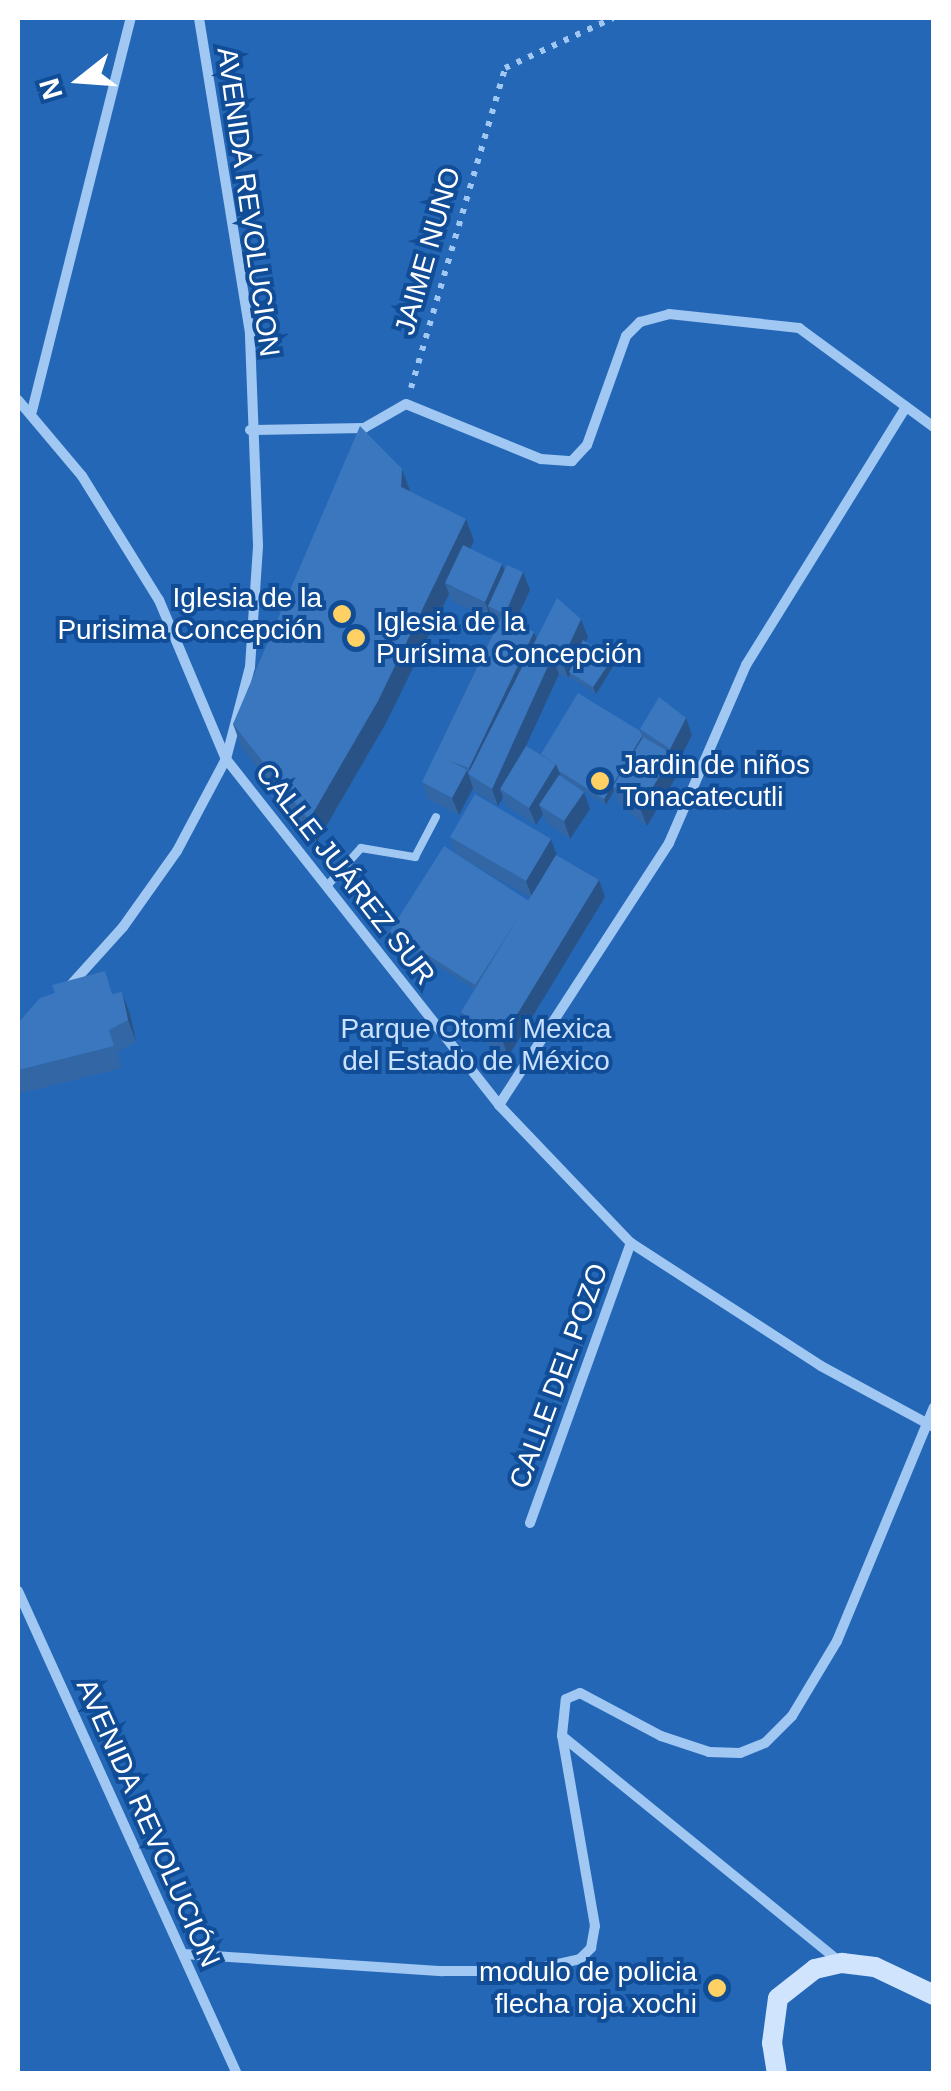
<!DOCTYPE html>
<meta charset="utf-8">
<style>
body{margin:0}
#map{position:relative;width:951px;height:2091px;overflow:hidden;background:#114d96;font-family:Helvetica,sans-serif}
div>[style]{position:absolute}
.green>*{inset:0;background:#2467b6}
.path>*{height:6px;margin-top:-3px;transform-origin:0;background:repeating-linear-gradient(90deg,#a1c7f3 0 5px,transparent 0 13px)}
.lane>*{height:8px;margin:-4px;padding:0 4px;transform-origin:4px;border-radius:4px;background:#a1c7f3}
.street>*{height:10px;margin:-5px;padding:0 5px;transform-origin:5px;border-radius:5px;background:#a1c7f3}
.secondary>*{height:20px;margin:-10px;padding:0 10px;transform-origin:10px;border-radius:10px;background:#d0e4fd}
.wall>*{inset:0;background:#3266a4}
.shaded-wall>*{inset:0;background:#295386}
.building>*{inset:0;background:#3a77bf}
.dots>*{width:28px;height:28px;translate:-50% -50%;box-sizing:border-box;border:5px solid #114d96;border-radius:50%}
span{translate:-50% -50%;white-space:nowrap;text-align:center;line-height:1.15;-webkit-text-stroke:8px #114d96;paint-order:stroke}
.street-label{font-size:28px;color:#fff}
.poi-label{font-size:28px;color:#fff}
.right{translate:-100% -50%;text-align:right}
.left{translate:0 -50%;text-align:left}
.park-label{font-size:28px;color:#c9e1fe}
.frame{position:absolute;inset:0;border:20px solid #fff;pointer-events:none}
.north{position:absolute;left:30px;top:30px;width:100px;height:100px;-webkit-text-stroke:8px #114d96;paint-order:stroke;rotate:253deg;font-size:28px;font-weight:700;line-height:40px;text-align:center;color:#fff}
.north::after{content:'';display:block;margin:auto;width:35px;height:45px;background:#fff;clip-path:polygon(50% 0,100% 100%,50% 72%,0 100%)}
</style>
<div id="map">
<div class="green">
<div style="clip-path:polygon(18px 18px,933px 18px,933px 2073px,18px 2073px)"></div>
</div>
<div class="path">
<div style="left:411px;top:388px;width:334px;rotate:-73.6deg"></div>
<div style="left:505px;top:68px;width:119px;rotate:-24.8deg"></div>
</div>
<div class="lane">
<div style="left:327px;top:886px;width:51px;rotate:-48.2deg"></div>
<div style="left:361px;top:848px;width:55px;rotate:9.5deg"></div>
<div style="left:415px;top:857px;width:45px;rotate:-62.3deg"></div>
</div>
<div class="street">
<div style="left:18px;top:400px;width:99px;rotate:49.9deg"></div>
<div style="left:82px;top:476px;width:146px;rotate:58.2deg"></div>
<div style="left:159px;top:600px;width:173px;rotate:67.2deg"></div>
<div style="left:226px;top:759px;width:441px;rotate:51.7deg"></div>
<div style="left:499px;top:1105px;width:191px;rotate:46.3deg"></div>
<div style="left:631px;top:1243px;width:226px;rotate:32.9deg"></div>
<div style="left:821px;top:1366px;width:128px;rotate:28.4deg"></div>
<div style="left:32px;top:411px;width:405px;rotate:-75.9deg"></div>
<div style="left:250px;top:430px;width:114px;rotate:-1deg"></div>
<div style="left:364px;top:428px;width:48px;rotate:-29.7deg"></div>
<div style="left:406px;top:404px;width:146px;rotate:22.2deg"></div>
<div style="left:541px;top:459px;width:31px;rotate:4deg"></div>
<div style="left:572px;top:461px;width:22px;rotate:-47deg"></div>
<div style="left:587px;top:445px;width:116px;rotate:-70.3deg"></div>
<div style="left:626px;top:336px;width:20px;rotate:-45deg"></div>
<div style="left:640px;top:322px;width:30px;rotate:-15deg"></div>
<div style="left:669px;top:314px;width:131px;rotate:6.1deg"></div>
<div style="left:799px;top:328px;width:167px;rotate:36.3deg"></div>
<div style="left:68px;top:988px;width:82px;rotate:-48deg"></div>
<div style="left:123px;top:927px;width:93px;rotate:-54.6deg"></div>
<div style="left:177px;top:851px;width:104px;rotate:-62deg"></div>
<div style="left:226px;top:759px;width:95px;rotate:-75.4deg"></div>
<div style="left:250px;top:667px;width:122px;rotate:-86.2deg"></div>
<div style="left:258px;top:545px;width:212px;rotate:-92.2deg"></div>
<div style="left:250px;top:333px;width:319px;rotate:-99.2deg"></div>
<div style="left:499px;top:1105px;width:312px;rotate:-57deg"></div>
<div style="left:669px;top:843px;width:194px;rotate:-66.6deg"></div>
<div style="left:746px;top:665px;width:304px;rotate:-58.2deg"></div>
<div style="left:530px;top:1523px;width:298px;rotate:-70.2deg"></div>
<div style="left:18px;top:1591px;width:530px;rotate:65.61deg"></div>
<div style="left:562px;top:1736px;width:358px;rotate:39.1deg"></div>
<div style="left:183px;top:1954px;width:260px;rotate:3.8deg"></div>
<div style="left:442px;top:1971px;width:85px"></div>
<div style="left:527px;top:1971px;width:54px;rotate:-12.8deg"></div>
<div style="left:580px;top:1959px;width:16px;rotate:-45deg"></div>
<div style="left:591px;top:1948px;width:22px;rotate:-80deg"></div>
<div style="left:595px;top:1926px;width:194px;rotate:-99.8deg"></div>
<div style="left:562px;top:1735px;width:36px;rotate:-84deg"></div>
<div style="left:566px;top:1699px;width:15px;rotate:-23deg"></div>
<div style="left:580px;top:1693px;width:92px;rotate:28deg"></div>
<div style="left:661px;top:1736px;width:51px;rotate:18.4deg"></div>
<div style="left:709px;top:1752px;width:31px;rotate:2deg"></div>
<div style="left:740px;top:1753px;width:27px;rotate:-22deg"></div>
<div style="left:765px;top:1743px;width:38px;rotate:-45deg"></div>
<div style="left:792px;top:1716px;width:87px;rotate:-59deg"></div>
<div style="left:837px;top:1641px;width:253px;rotate:-67.5deg"></div>
</div>
<div class="secondary">
<div style="left:777px;top:2074px;width:31px;rotate:-99deg"></div>
<div style="left:772px;top:2043px;width:45px;rotate:-82.4deg"></div>
<div style="left:778px;top:1998px;width:47px;rotate:-38.1deg"></div>
<div style="left:815px;top:1969px;width:28px;rotate:-13deg"></div>
<div style="left:842px;top:1963px;width:33px;rotate:7deg"></div>
<div style="left:875px;top:1967px;width:65px;rotate:25.4deg"></div>
</div>
<div class="wall">
<div style="clip-path:polygon(410px 491px,466px 519px,474px 541px,470px 549px,505px 570px,523px 572px,530px 590px,515px 623px,536px 639px,581px 619px,588px 637px,585px 642px,614px 665px,596px 694px,571px 678px,570px 675px,568px 678px,559px 674px,525px 747px,541px 755px,640px 731px,686px 718px,692px 735px,677px 765px,679px 772px,647px 826px,619px 804px,614px 791px,606px 805px,572px 784px,590px 809px,570px 839px,546px 822px,543px 814px,536px 825px,506px 806px,503px 797px,498px 806px,474px 791px,473px 788px,459px 815px,428px 799px,422px 782px,497px 625px,495px 624px,492px 617px,491px 619px,451px 601px,449px 594px,386px 723px,317px 842px,241px 746px,233px 724px)"></div>
<div style="clip-path:polygon(evenodd,450px 837px,557px 856px,599px 880px,605px 897px,508px 1057px,467px 1029px,461px 1012px,475px 990px,393px 937px,390px 931px,456px 854px,450px 837px,461px 857px,531px 898px,529px 901px,461px 857px)"></div>
<div style="clip-path:polygon(122px 992px,130px 1014px,136px 1042px,117px 1052px,122px 1068px,18px 1094px,18px 1023px)"></div>
</div>
<div class="shaded-wall">
<div style="clip-path:polygon(402px 469px,410px 491px,401px 487px)"></div>
<div style="clip-path:polygon(466px 519px,474px 541px,452px 587px,445px 583px,449px 594px,386px 723px,317px 842px,309px 820px)"></div>
<div style="clip-path:polygon(502px 564px,509px 581px,488px 606px,492px 617px,491px 619px,485px 602px)"></div>
<div style="clip-path:polygon(523px 572px,530px 590px,511px 631px,505px 614px)"></div>
<div style="clip-path:polygon(581px 619px,588px 637px,568px 678px,562px 660px)"></div>
<div style="clip-path:polygon(534px 632px,540px 649px,472px 777px,469px 768px)"></div>
<div style="clip-path:polygon(552px 657px,559px 674px,505px 792px,500px 789px,503px 797px,498px 806px,492px 789px)"></div>
<div style="clip-path:polygon(612px 659px,614px 665px,596px 694px,593px 687px)"></div>
<div style="clip-path:polygon(686px 718px,692px 735px,677px 765px,679px 772px,647px 826px,640px 808px,672px 755px,670px 749px)"></div>
<div style="clip-path:polygon(642px 736px,644px 742px,613px 786px,614px 791px,606px 805px,604px 799px)"></div>
<div style="clip-path:polygon(556px 764px,563px 782px,539px 805px,543px 814px,536px 825px,529px 808px)"></div>
<div style="clip-path:polygon(467px 770px,473px 788px,459px 815px,452px 798px)"></div>
<div style="clip-path:polygon(584px 792px,590px 809px,570px 839px,564px 821px)"></div>
<div style="clip-path:polygon(551px 839px,557px 856px,533px 899px,526px 881px)"></div>
<div style="clip-path:polygon(599px 880px,605px 897px,508px 1057px,502px 1039px)"></div>
<div style="clip-path:polygon(122px 992px,130px 1014px,136px 1042px,128px 1020px)"></div>
</div>
<div class="building">
<div style="clip-path:polygon(360px 426px,402px 469px,401px 487px,466px 519px,378px 701px,309px 820px,233px 724px)"></div>
<div style="clip-path:polygon(463px 545px,502px 564px,485px 602px,445px 583px)"></div>
<div style="clip-path:polygon(507px 565px,523px 572px,505px 614px,488px 606px)"></div>
<div style="clip-path:polygon(557px 598px,581px 619px,562px 660px,552px 657px,492px 789px,468px 774px)"></div>
<div style="clip-path:polygon(502px 616px,534px 632px,469px 768px,450px 761px,467px 770px,452px 798px,422px 782px)"></div>
<div style="clip-path:polygon(583px 640px,612px 659px,593px 687px,569px 672px)"></div>
<div style="clip-path:polygon(578px 693px,640px 731px,642px 736px,604px 799px,559px 771px,556px 764px,541px 754px)"></div>
<div style="clip-path:polygon(659px 697px,686px 718px,670px 749px,640px 729px)"></div>
<div style="clip-path:polygon(643px 737px,673px 754px,640px 808px,613px 786px)"></div>
<div style="clip-path:polygon(526px 746px,556px 764px,529px 808px,500px 789px)"></div>
<div style="clip-path:polygon(559px 775px,584px 792px,564px 821px,539px 805px)"></div>
<div style="clip-path:polygon(475px 794px,551px 839px,526px 881px,450px 837px)"></div>
<div style="clip-path:polygon(444px 846px,529px 901px,475px 985px,390px 931px)"></div>
<div style="clip-path:polygon(556px 855px,599px 880px,502px 1039px,461px 1012px)"></div>
<div style="clip-path:polygon(105px 971px,112px 994px,122px 992px,128px 1020px,109px 1030px,114px 1046px,18px 1070px,18px 1023px,40px 998px,55px 993px,52px 985px)"></div>
</div>
<div class="dots">
<div style="left:342px;top:614px;background:#ffd063"></div>
<div style="left:356px;top:638px;background:#ffd063"></div>
<div style="left:600px;top:781px;background:#ffd063"></div>
<div style="left:717px;top:1988px;background:#ffd063"></div>
</div>
<div class="street-label">
<span style="left:248px;top:202px;rotate:82deg">AVENIDA REVOLUCION</span>
<span style="left:428px;top:251px;rotate:-74deg">JAIME NUNO</span>
<span style="left:345px;top:874px;rotate:52deg">CALLE JUÁREZ SUR</span>
<span style="left:559px;top:1376px;rotate:-70deg">CALLE DEL POZO</span>
<span style="left:148px;top:1823px;rotate:66deg">AVENIDA REVOLUCIÓN</span>
</div>
<div class="poi-label">
<span class="right" style="left:322px;top:614px">Iglesia de la<br>Purisima Concepción</span>
<span class="left" style="left:376px;top:638px">Iglesia de la<br>Purísima Concepción</span>
<span class="left" style="left:620px;top:781px">Jardin de niños<br>Tonacatecutli</span>
<span class="right" style="left:697px;top:1988px">modulo de policia<br>flecha roja xochi</span>
</div>
<div class="park-label">
<span style="left:476px;top:1045px">Parque Otomí Mexica<br>del Estado de México</span>
</div>
<div class="frame"></div>
<div class="north">N</div>
</div>
